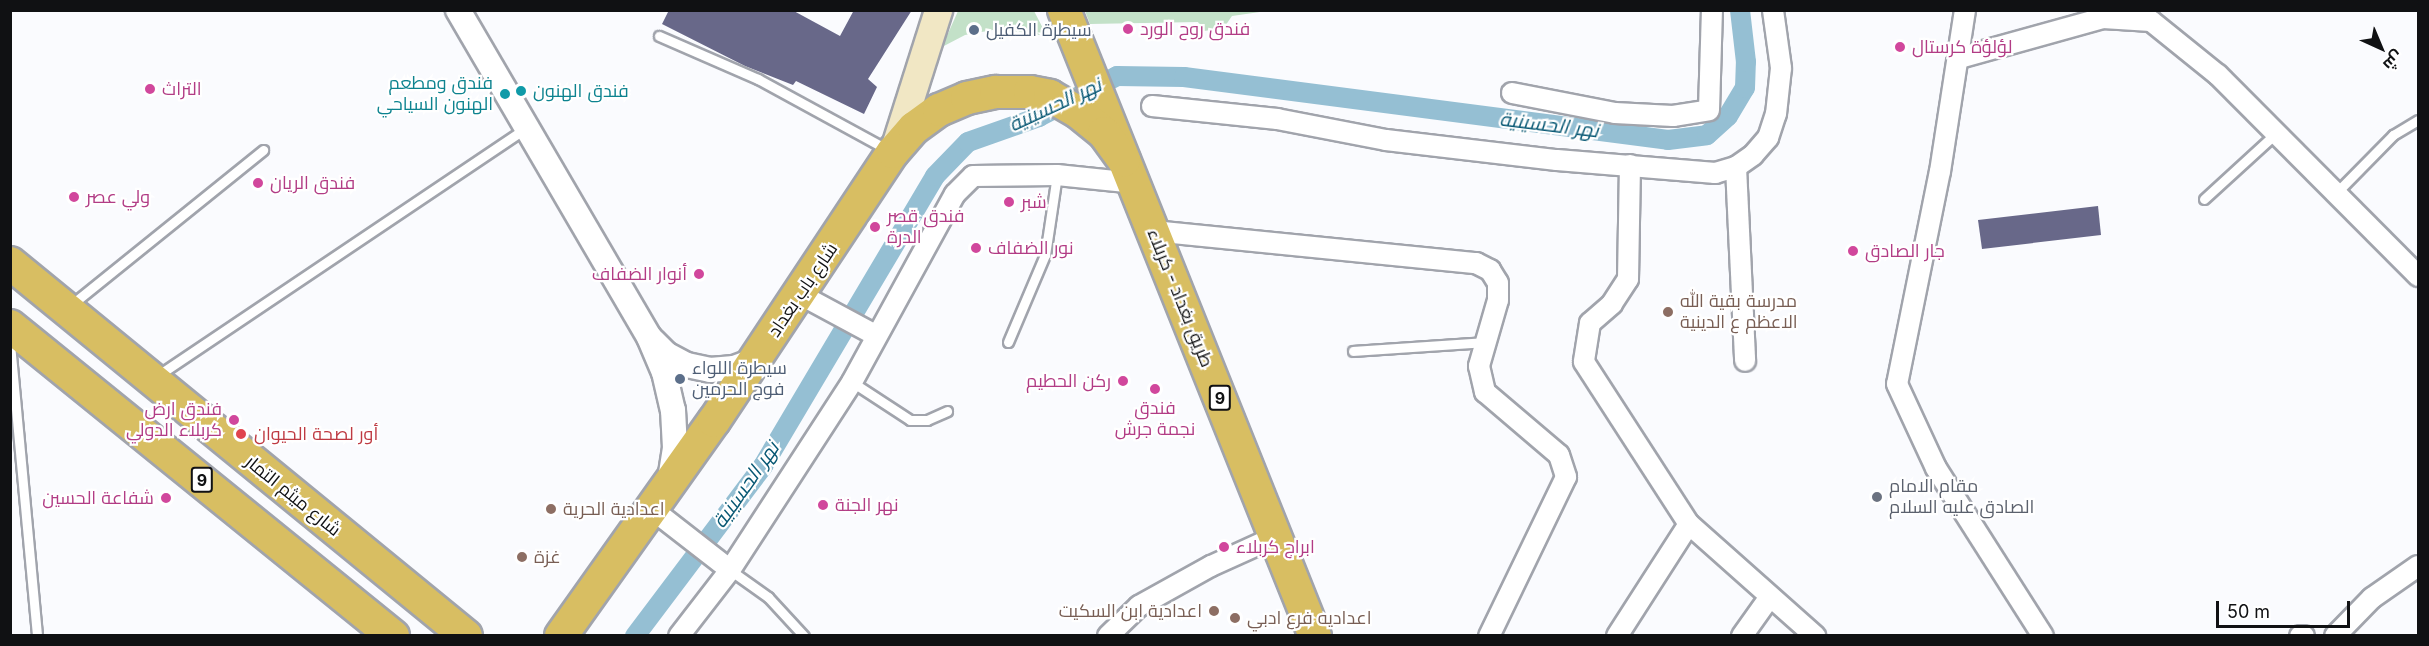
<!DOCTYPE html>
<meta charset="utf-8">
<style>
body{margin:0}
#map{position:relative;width:2429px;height:646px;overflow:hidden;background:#fafbfe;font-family:Inter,Cairo,sans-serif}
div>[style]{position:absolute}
.green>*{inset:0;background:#c3e1c8}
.canal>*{height:20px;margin:-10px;padding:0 10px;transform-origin:10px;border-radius:10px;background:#95bfd3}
.building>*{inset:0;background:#686889}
.roads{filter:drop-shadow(2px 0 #a1a4ac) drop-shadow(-2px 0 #a1a4ac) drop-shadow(0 2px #a1a4ac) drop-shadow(0 -2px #a1a4ac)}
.service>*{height:9px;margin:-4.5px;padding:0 4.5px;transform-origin:4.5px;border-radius:4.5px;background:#fff}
.minor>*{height:20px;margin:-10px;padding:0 10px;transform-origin:10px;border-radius:10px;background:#fff}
.tertiary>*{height:24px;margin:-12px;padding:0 12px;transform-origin:12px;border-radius:12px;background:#fff}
.secondary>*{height:27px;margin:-13.5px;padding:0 13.5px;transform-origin:13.5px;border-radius:13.5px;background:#f1e7c4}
.trunk>*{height:32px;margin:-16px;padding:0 16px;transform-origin:16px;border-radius:16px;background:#d8be62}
.dots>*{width:16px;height:16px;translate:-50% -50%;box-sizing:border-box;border:3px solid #fff;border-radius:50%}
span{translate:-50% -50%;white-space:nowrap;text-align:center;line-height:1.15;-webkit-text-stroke:4.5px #fff;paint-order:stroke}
.shield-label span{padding:2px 4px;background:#fff;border:2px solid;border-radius:4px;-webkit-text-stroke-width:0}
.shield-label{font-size:16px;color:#101113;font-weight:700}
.hotel-label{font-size:18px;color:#b23c85}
.left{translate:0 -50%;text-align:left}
.right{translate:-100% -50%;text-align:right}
.service-label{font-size:18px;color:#4e5e75}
.culture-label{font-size:18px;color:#0d838f}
.street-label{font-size:18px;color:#101113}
.education-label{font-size:18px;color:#785e54}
.health-label{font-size:18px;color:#be3a42}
.worship-label{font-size:18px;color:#5b616d}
.water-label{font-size:20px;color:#065773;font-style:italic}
.frame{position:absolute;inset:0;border:12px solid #101113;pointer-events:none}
.north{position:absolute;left:2351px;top:18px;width:60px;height:60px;-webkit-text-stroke:4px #fff;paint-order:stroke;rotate:136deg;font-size:16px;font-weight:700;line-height:24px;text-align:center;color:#101113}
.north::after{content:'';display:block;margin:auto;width:21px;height:27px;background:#101113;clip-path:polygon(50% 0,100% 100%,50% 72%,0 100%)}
.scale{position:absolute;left:2216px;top:601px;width:134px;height:27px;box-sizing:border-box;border:3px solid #101113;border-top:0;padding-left:8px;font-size:18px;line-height:21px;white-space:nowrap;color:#101113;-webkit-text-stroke:4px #fff;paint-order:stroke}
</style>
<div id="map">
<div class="green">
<div style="clip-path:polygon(958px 11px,1034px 11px,1047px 36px,998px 29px,965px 35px,942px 47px)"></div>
<div style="clip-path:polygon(1085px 11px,1267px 11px,1232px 16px,1223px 29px,1203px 31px,1198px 22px,1090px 24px)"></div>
</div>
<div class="canal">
<div style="left:635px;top:636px;width:213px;rotate:-53deg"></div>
<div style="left:763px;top:466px;width:337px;rotate:-59.3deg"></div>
<div style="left:935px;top:176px;width:47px;rotate:-45.9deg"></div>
<div style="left:968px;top:142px;width:75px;rotate:-19.4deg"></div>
<div style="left:1039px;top:117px;width:88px;rotate:-27.7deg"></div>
<div style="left:1117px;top:76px;width:67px;rotate:0.9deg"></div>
<div style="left:1184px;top:77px;width:488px;rotate:7.4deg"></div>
<div style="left:1668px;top:140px;width:39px;rotate:-7deg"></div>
<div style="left:1707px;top:135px;width:28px;rotate:-42deg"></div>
<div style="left:1728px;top:116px;width:33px;rotate:-59deg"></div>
<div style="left:1745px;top:88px;width:26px;rotate:-88deg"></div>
<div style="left:1746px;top:62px;width:52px;rotate:-96.6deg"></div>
</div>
<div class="building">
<div style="clip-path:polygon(669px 10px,792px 10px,840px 36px,854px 10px,912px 10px,868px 79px,877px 87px,864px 114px,796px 81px,793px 85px,745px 66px,662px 24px)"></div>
<div style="clip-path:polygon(2098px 206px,2101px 235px,1982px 249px,1978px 220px)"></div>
</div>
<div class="roads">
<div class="service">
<div style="left:659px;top:36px;width:108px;rotate:23.5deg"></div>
<div style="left:758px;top:79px;width:148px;rotate:28.6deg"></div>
<div style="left:2335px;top:194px;width:83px;rotate:-45.5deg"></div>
<div style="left:2393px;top:135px;width:29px;rotate:-31deg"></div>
<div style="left:2204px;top:199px;width:95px;rotate:-42.4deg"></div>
<div style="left:71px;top:305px;width:247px;rotate:-38.9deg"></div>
<div style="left:1008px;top:342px;width:95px;rotate:-67deg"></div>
<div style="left:1045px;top:255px;width:81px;rotate:-81.5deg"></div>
<div style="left:10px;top:344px;width:293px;rotate:84.7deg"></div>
<div style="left:1353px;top:351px;width:133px;rotate:-3.9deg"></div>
<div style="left:157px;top:376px;width:445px;rotate:-33.9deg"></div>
<div style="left:852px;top:382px;width:69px;rotate:33.2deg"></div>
<div style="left:910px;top:420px;width:17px"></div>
<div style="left:927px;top:420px;width:22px;rotate:-24deg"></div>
<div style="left:730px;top:570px;width:47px;rotate:35.4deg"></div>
<div style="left:768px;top:597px;width:53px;rotate:47.3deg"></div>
</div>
<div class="minor">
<div style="left:1965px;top:10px;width:163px;rotate:98.8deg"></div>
<div style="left:1940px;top:171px;width:217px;rotate:101.4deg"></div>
<div style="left:1897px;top:384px;width:93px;rotate:65.1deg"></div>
<div style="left:1936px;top:468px;width:199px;rotate:57.5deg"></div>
<div style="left:1959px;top:58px;width:149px;rotate:-15.5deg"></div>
<div style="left:2103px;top:18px;width:48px;rotate:3.6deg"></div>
<div style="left:2151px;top:21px;width:86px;rotate:38.9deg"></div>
<div style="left:2218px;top:75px;width:284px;rotate:45.1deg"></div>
<div style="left:1512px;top:93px;width:105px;rotate:11deg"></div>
<div style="left:1615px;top:113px;width:58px;rotate:3deg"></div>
<div style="left:1673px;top:116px;width:36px;rotate:-9deg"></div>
<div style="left:1709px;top:110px;width:100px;rotate:-88.3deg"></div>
<div style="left:1152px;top:106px;width:126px;rotate:5.9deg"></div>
<div style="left:1277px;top:119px;width:111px;rotate:10.9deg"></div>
<div style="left:1386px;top:140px;width:172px;rotate:6.7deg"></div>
<div style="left:1557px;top:160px;width:159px;rotate:4.7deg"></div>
<div style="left:1715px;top:173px;width:22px;rotate:-16deg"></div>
<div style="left:1736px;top:167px;width:21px;rotate:-35deg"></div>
<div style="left:1753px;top:155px;width:23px;rotate:-49deg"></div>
<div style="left:1768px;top:138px;width:25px;rotate:-72deg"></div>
<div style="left:1776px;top:114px;width:46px;rotate:-83.8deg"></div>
<div style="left:1781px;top:68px;width:59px;rotate:-97.9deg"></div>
<div style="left:1630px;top:165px;width:114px;rotate:91deg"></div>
<div style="left:1628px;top:279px;width:30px;rotate:123deg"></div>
<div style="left:1612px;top:304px;width:29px;rotate:139deg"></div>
<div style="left:1590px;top:323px;width:39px;rotate:99deg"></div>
<div style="left:1584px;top:362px;width:193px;rotate:57.1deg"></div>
<div style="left:1689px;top:524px;width:169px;rotate:41.6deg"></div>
<div style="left:1736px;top:167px;width:194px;rotate:87.3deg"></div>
<div style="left:1153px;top:231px;width:325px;rotate:5.7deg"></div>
<div style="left:1476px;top:263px;width:16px;rotate:27deg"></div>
<div style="left:1490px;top:270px;width:15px;rotate:58deg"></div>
<div style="left:1498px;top:283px;width:17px;rotate:90deg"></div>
<div style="left:1498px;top:300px;width:69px;rotate:106.1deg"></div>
<div style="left:1479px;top:366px;width:27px;rotate:77deg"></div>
<div style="left:1485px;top:392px;width:97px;rotate:40.4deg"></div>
<div style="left:1559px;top:455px;width:23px;rotate:72deg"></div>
<div style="left:1566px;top:477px;width:177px;rotate:115.8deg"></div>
<div style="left:801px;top:295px;width:86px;rotate:28.3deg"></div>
<div style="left:653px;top:510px;width:98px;rotate:37.9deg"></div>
<div style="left:679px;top:636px;width:83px;rotate:-52.3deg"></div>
<div style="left:730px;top:570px;width:224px;rotate:-57deg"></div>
<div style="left:852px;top:382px;width:214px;rotate:-61.3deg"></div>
<div style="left:955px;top:194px;width:25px;rotate:-45deg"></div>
<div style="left:973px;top:176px;width:84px;rotate:-0.7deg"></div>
<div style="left:1057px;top:175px;width:77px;rotate:5.9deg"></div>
<div style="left:1108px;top:636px;width:43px;rotate:-44.1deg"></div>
<div style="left:1139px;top:606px;width:82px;rotate:-29.1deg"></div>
<div style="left:1211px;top:566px;width:70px;rotate:-24.4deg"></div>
<div style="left:1617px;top:636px;width:133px;rotate:-57.3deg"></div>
<div style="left:1742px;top:636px;width:47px;rotate:-54.6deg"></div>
<div style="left:2300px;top:636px;width:4px"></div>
<div style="left:2335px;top:636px;width:53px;rotate:-45.8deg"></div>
<div style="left:2372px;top:598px;width:56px;rotate:-34.8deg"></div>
</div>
<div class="tertiary">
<div style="left:458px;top:10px;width:379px;rotate:59.7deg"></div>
<div style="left:649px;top:337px;width:38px;rotate:67deg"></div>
<div style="left:664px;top:372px;width:39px;rotate:77deg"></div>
<div style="left:673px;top:410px;width:38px;rotate:87deg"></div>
<div style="left:675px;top:448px;width:32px;rotate:99deg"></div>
<div style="left:651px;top:339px;width:21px;rotate:45deg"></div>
<div style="left:666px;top:354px;width:24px;rotate:28deg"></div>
<div style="left:687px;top:365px;width:24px;rotate:12deg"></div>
<div style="left:710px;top:370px;width:24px;rotate:-5deg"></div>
<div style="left:734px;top:368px;width:23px;rotate:-20deg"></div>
</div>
<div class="secondary">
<div style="left:894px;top:149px;width:146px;rotate:-72.4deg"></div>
</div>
<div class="trunk">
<div style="left:1064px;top:10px;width:674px;rotate:68.15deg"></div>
<div style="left:10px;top:263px;width:589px;rotate:39.28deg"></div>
<div style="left:10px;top:326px;width:493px;rotate:39deg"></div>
<div style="left:561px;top:636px;width:264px;rotate:-54.6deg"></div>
<div style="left:714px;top:421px;width:323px;rotate:-56.4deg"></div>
<div style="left:893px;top:152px;width:32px;rotate:-49deg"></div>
<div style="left:914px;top:128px;width:31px;rotate:-36deg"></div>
<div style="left:939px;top:110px;width:30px;rotate:-23deg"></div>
<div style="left:967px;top:98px;width:30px;rotate:-12deg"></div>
<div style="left:996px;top:92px;width:34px"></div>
<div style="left:1030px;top:92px;width:20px;rotate:11deg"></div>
<div style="left:1050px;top:96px;width:32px;rotate:30deg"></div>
<div style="left:1078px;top:112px;width:33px;rotate:39deg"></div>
<div style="left:1104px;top:133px;width:34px;rotate:54deg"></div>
</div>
</div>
<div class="dots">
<div style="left:1128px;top:29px;background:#d1479c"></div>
<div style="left:974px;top:30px;background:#5c6f8a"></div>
<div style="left:1900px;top:47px;background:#d1479c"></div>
<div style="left:150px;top:89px;background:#d1479c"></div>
<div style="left:521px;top:91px;background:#0f9aa8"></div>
<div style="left:505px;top:94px;background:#0f9aa8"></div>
<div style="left:258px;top:183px;background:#d1479c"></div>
<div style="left:74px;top:197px;background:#d1479c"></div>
<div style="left:1009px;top:202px;background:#d1479c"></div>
<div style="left:875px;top:227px;background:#d1479c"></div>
<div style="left:976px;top:248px;background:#d1479c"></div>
<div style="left:1853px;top:251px;background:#d1479c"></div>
<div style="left:699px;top:274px;background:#d1479c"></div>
<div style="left:1668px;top:312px;background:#8d6e63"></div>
<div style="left:680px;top:379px;background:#5c6f8a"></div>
<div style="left:1123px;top:381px;background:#d1479c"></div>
<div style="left:1155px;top:389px;background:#d1479c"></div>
<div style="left:234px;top:420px;background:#d1479c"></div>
<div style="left:241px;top:434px;background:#e0444e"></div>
<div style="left:1877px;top:497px;background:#6b7280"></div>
<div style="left:166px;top:498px;background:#d1479c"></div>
<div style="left:823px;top:505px;background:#d1479c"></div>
<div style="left:551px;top:509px;background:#8d6e63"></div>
<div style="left:1224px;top:547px;background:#d1479c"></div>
<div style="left:522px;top:557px;background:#8d6e63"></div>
<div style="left:1214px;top:611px;background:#8d6e63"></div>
<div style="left:1235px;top:618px;background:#8d6e63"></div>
</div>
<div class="shield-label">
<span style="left:1220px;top:398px">9</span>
<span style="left:202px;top:480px">9</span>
</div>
<div class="hotel-label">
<span class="left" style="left:1140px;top:29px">فندق روح الورد</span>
<span class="left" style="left:1912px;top:47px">لؤلؤة كرستال</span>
<span class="left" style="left:162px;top:89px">التراث</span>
<span class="left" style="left:270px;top:183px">فندق الريان</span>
<span class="left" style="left:86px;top:197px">ولي عصر</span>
<span class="left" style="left:1021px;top:202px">شبر</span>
<span class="left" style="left:887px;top:227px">فندق قصر<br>الدرة</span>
<span class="left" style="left:988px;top:248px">نور الضفاف</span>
<span class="left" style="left:1865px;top:251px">جار الصادق</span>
<span class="right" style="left:687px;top:274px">أنوار الضفاف</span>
<span class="right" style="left:1111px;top:381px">ركن الحطيم</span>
<span style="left:1155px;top:419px">فندق<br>نجمة جرش</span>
<span class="right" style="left:222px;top:420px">فندق ارض<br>كربلاء الدولي</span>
<span class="right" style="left:154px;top:498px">شفاعة الحسين</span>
<span class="left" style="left:835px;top:505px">نهر الجنة</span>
<span class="left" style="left:1236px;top:547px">ابراج كربلاء</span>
</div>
<div class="service-label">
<span class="left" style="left:986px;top:30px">سيطرة الكفيل</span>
<span class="left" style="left:692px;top:379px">سيطرة اللواء<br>فوج الحرمين</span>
</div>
<div class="culture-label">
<span class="right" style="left:493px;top:94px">فندق ومطعم<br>الهنون السياحي</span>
<span class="left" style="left:533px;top:91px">فندق الهنون</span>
</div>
<div class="street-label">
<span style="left:803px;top:290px;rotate:-56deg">شارع باب بغداد</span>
<span style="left:1180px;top:298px;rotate:68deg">طريق بغداد - كربلاء</span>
<span style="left:293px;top:496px;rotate:39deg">شارع ميثم التمار</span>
</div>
<div class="education-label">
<span class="left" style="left:1680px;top:312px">مدرسة بقية الله<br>الاعظم ع الدينية</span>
<span class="left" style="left:563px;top:509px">اعدادية الحرية</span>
<span class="left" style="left:534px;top:557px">غزة</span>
<span class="right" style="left:1202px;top:611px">اعدادية ابن السكيت</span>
<span class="left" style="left:1247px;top:618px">اعداديه فرع ادبي</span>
</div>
<div class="health-label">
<span class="left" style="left:254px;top:434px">أور لصحة الحيوان</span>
</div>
<div class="worship-label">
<span class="left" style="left:1889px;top:497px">مقام الامام<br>الصادق عليه السلام</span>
</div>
<div class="water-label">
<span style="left:1055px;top:105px;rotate:-25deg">نهر الحسينية</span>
<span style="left:1549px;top:125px;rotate:7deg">نهر الحسينية</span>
<span style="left:746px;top:485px;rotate:-55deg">نهر الحسينية</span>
</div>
<div class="frame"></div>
<div class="north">ش</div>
<div class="scale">50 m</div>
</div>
